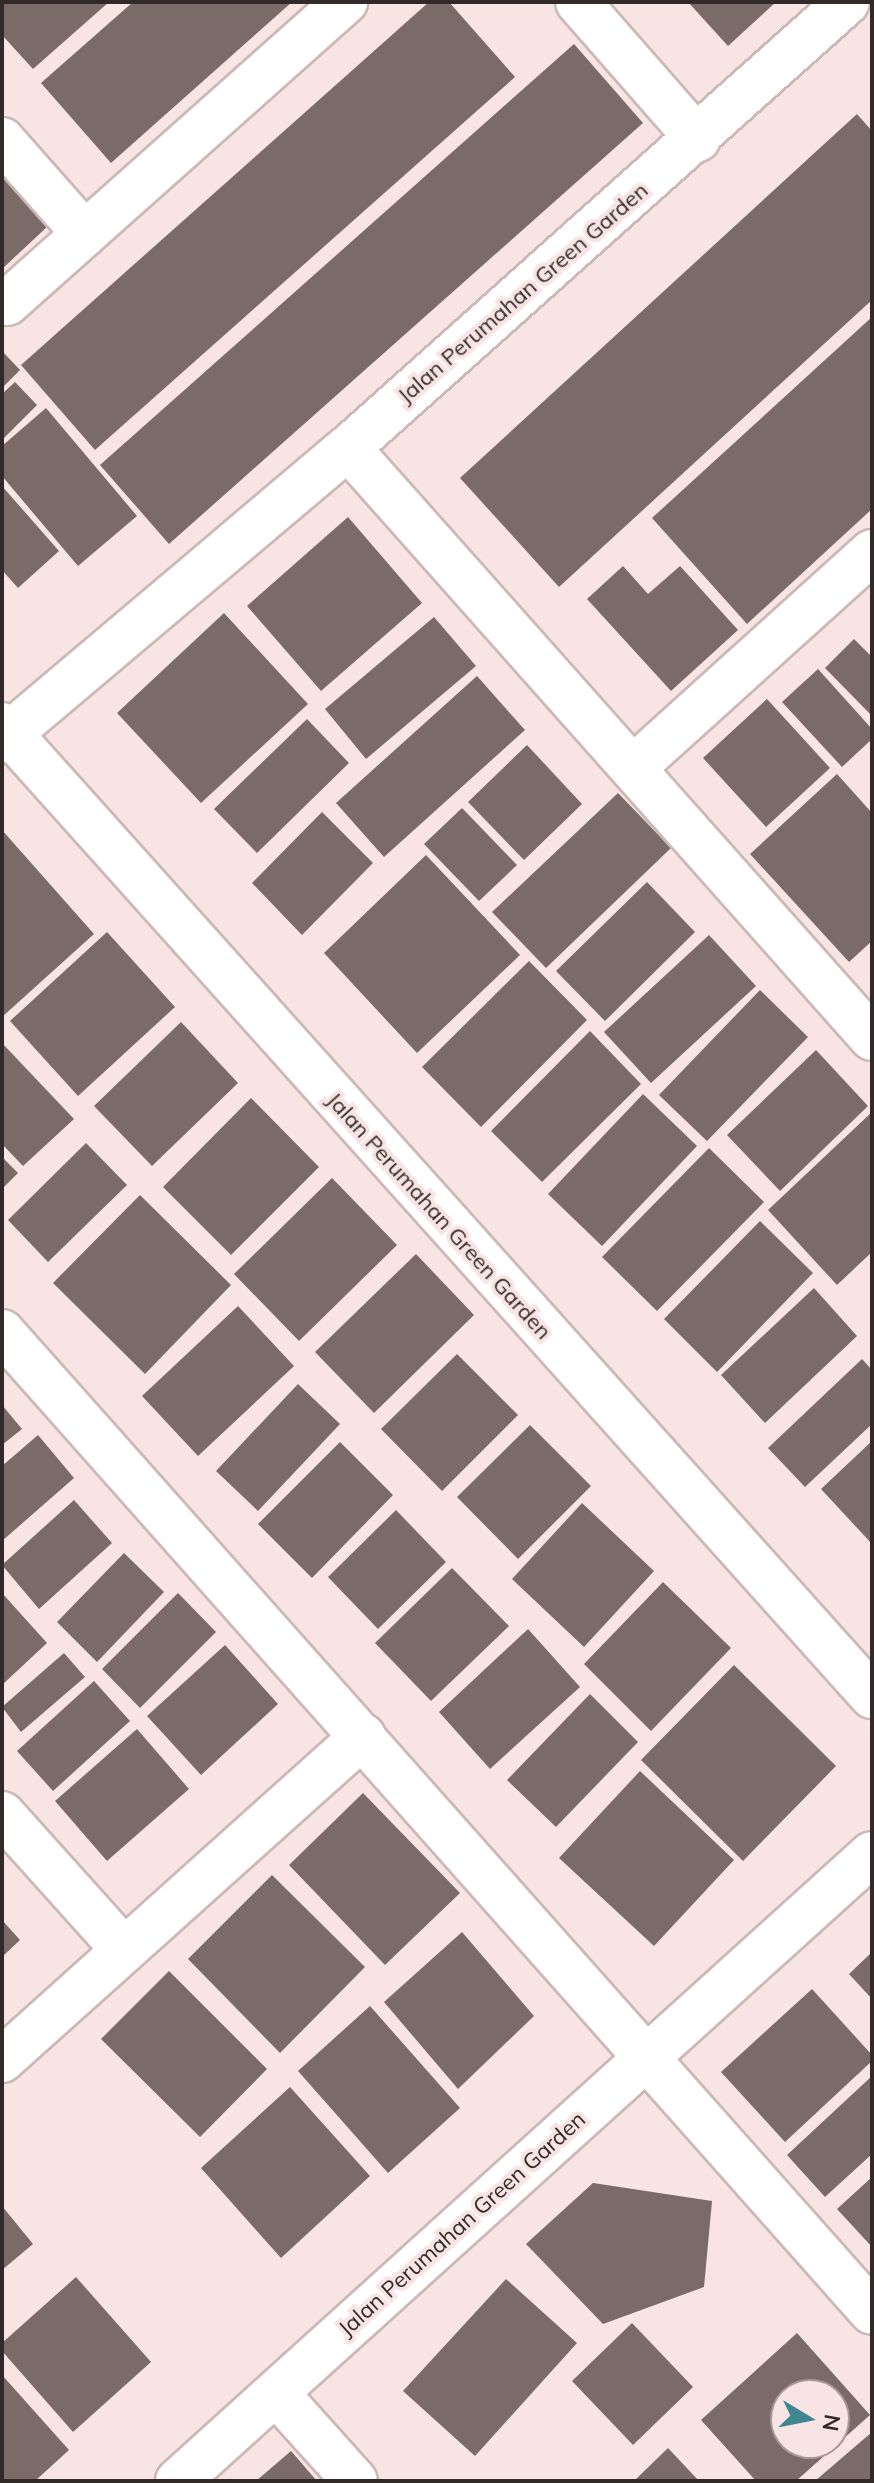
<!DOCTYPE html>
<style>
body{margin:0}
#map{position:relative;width:874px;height:2483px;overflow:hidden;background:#f8e5e3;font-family:Mulish,sans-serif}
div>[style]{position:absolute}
.building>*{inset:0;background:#7a6a68}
.roads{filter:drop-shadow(2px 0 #cbb9b7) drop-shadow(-2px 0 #cbb9b7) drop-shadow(0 2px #cbb9b7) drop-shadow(0 -2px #cbb9b7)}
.minor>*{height:44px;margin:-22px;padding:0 22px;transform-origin:22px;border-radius:22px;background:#fff}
span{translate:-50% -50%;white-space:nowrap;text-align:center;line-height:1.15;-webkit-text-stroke:8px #f8e5e3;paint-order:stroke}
.street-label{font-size:22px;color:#312a29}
.frame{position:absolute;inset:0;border:4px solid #312a29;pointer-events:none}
.north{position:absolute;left:770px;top:2379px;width:80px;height:80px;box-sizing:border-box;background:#f8e5e3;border:2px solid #a89a99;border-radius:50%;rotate:100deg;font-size:22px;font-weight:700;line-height:32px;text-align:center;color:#312a29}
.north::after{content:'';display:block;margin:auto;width:28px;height:36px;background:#3f8690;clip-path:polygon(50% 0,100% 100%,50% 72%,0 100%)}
</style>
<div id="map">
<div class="building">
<div style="clip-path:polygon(2px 2px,109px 2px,33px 69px,2px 35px)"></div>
<div style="clip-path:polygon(133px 2px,292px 2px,111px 163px,41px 83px)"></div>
<div style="clip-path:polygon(429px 2px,449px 2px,515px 77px,95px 450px,21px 365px)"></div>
<div style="clip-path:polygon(688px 2px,776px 2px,728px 46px)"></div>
<div style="clip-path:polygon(574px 44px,643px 123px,169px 544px,100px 465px)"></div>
<div style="clip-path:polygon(857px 114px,872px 131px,872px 300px,559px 587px,460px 478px)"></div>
<div style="clip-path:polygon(2px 177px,48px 226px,2px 269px)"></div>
<div style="clip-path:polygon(872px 317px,872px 509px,747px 624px,652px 518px)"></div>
<div style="clip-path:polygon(2px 351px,20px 370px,2px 388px)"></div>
<div style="clip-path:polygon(15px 382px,37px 405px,2px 440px,2px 394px)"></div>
<div style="clip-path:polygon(46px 408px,137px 516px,78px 566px,2px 476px,2px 446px)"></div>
<div style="clip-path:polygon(2px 486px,59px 551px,18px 588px,2px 570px)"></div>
<div style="clip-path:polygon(348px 517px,422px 603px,321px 691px,247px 606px)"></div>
<div style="clip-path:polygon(623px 566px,648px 594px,680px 566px,738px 630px,671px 691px,587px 599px)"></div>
<div style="clip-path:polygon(224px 613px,308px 704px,201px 803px,117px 713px)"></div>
<div style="clip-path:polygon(434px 617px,476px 666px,366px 759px,325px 709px)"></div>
<div style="clip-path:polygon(854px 639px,872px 657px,872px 716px,825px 668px)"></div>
<div style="clip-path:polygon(818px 669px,872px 729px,872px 739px,842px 767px,782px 702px)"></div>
<div style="clip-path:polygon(477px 676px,525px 730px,384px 857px,336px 803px)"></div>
<div style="clip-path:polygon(767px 699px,830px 768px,766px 827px,703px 758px)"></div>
<div style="clip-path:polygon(307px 719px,349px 763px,257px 853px,214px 809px)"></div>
<div style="clip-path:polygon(527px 745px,582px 804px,524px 860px,468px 802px)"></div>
<div style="clip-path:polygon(837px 774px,872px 813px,872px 941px,849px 962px,750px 854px)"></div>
<div style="clip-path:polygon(618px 793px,671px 848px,546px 968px,492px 912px)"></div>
<div style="clip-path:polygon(462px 808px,517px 865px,479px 901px,424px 844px)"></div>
<div style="clip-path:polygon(322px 812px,373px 863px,302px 935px,252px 883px)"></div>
<div style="clip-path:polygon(2px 830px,94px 934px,2px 1017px)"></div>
<div style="clip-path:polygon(426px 855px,520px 955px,417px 1053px,324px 953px)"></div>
<div style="clip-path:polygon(647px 882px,695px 932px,605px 1021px,556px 971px)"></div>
<div style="clip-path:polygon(107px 932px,175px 1007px,78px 1096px,10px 1021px)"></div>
<div style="clip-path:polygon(709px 935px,756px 986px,651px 1083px,604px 1032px)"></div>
<div style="clip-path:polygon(529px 961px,587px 1020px,481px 1127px,422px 1067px)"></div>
<div style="clip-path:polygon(760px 990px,808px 1037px,707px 1141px,659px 1095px)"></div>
<div style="clip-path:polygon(181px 1022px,238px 1083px,152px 1166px,94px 1106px)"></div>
<div style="clip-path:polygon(590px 1031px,641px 1084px,542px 1182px,491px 1131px)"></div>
<div style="clip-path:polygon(2px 1043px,74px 1119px,23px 1166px,2px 1144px)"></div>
<div style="clip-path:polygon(816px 1050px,868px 1106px,780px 1191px,727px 1135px)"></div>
<div style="clip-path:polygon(643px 1094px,697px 1146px,602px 1246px,548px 1194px)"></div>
<div style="clip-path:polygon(251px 1098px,319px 1167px,231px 1255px,163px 1187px)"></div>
<div style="clip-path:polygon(872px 1112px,872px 1252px,837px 1285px,768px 1210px)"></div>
<div style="clip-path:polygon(86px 1143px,127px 1185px,48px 1262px,8px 1220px)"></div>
<div style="clip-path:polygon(709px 1148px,764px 1202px,657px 1311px,602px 1257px)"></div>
<div style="clip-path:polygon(2px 1157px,18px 1173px,2px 1189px)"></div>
<div style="clip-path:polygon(332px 1178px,397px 1245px,299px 1341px,234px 1274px)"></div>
<div style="clip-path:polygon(140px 1195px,231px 1285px,145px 1374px,53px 1283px)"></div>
<div style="clip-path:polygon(760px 1221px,813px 1273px,717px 1372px,664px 1319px)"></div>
<div style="clip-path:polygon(416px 1254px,474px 1315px,374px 1413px,315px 1352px)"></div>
<div style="clip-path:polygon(814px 1288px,857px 1336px,765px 1423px,721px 1375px)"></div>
<div style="clip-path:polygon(238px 1306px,294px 1366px,198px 1456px,142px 1396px)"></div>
<div style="clip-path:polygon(457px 1354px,518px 1415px,442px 1491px,381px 1429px)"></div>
<div style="clip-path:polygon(862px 1359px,872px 1370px,872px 1424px,805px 1487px,768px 1448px)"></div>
<div style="clip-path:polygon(298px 1384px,340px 1424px,258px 1511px,216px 1471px)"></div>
<div style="clip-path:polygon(2px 1405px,22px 1429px,2px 1445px)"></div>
<div style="clip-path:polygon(530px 1425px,591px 1486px,518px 1559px,457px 1497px)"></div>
<div style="clip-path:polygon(38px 1435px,74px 1478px,2px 1541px,2px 1466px)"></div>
<div style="clip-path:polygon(872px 1441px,872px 1544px,821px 1489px)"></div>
<div style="clip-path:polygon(340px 1442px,393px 1495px,312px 1578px,258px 1524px)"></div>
<div style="clip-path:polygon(74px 1500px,112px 1543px,39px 1609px,2px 1565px)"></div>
<div style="clip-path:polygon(582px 1503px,654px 1571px,584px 1647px,512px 1579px)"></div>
<div style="clip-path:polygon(396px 1510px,446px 1562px,378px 1629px,328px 1577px)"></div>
<div style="clip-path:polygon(124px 1553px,164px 1592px,97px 1662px,57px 1622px)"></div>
<div style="clip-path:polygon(452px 1568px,509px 1626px,431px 1701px,375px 1643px)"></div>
<div style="clip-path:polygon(663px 1582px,731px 1648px,651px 1731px,584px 1664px)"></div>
<div style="clip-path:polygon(2px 1593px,47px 1643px,2px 1685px)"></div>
<div style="clip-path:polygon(178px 1593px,216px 1632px,140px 1708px,102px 1669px)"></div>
<div style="clip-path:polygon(528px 1629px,580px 1687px,490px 1769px,439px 1712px)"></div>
<div style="clip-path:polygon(225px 1645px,278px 1704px,201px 1775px,147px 1716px)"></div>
<div style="clip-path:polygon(64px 1653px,85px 1677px,21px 1732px,2px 1707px)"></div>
<div style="clip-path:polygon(734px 1665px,836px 1766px,743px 1861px,641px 1760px)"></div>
<div style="clip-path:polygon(94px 1681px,130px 1721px,53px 1791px,17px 1751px)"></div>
<div style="clip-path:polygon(590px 1694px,638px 1742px,556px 1827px,507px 1780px)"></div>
<div style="clip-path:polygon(137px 1729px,189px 1789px,107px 1861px,55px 1801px)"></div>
<div style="clip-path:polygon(640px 1771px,734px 1860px,654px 1946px,559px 1858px)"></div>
<div style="clip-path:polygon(363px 1793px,460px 1893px,385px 1965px,289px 1865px)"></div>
<div style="clip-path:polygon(272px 1875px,365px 1967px,280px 2053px,188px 1959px)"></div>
<div style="clip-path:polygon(2px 1920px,20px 1940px,2px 1957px)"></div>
<div style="clip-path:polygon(462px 1932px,534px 2016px,458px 2089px,384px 2002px)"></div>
<div style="clip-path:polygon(872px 1952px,872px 1999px,849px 1974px)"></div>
<div style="clip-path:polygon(169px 1971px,267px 2069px,200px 2137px,101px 2039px)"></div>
<div style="clip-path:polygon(812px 1989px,872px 2055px,872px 2061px,785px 2142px,721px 2072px)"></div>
<div style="clip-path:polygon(370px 2006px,460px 2108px,388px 2173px,298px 2071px)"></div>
<div style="clip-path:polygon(872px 2076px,872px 2154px,825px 2197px,787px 2155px)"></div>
<div style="clip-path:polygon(290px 2087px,370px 2176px,281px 2258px,201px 2168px)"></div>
<div style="clip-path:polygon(872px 2177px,872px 2247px,837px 2209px)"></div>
<div style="clip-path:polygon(593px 2183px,712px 2201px,704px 2287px,603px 2324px,526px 2244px)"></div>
<div style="clip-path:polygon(2px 2206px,33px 2244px,2px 2270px)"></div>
<div style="clip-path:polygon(76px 2277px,151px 2362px,73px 2432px,2px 2351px,2px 2343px)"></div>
<div style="clip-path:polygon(506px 2279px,577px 2343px,475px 2456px,403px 2391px)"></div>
<div style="clip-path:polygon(632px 2323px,693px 2387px,633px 2445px,572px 2381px)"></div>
<div style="clip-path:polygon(evenodd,797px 2333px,870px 2415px,796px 2481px,756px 2481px,701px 2420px,797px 2333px,786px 2395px,834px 2395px,834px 2443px,786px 2443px,786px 2395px)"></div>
<div style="clip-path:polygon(2px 2375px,69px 2450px,35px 2481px,2px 2481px)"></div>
<div style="clip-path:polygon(872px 2432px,872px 2481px,815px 2481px)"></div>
<div style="clip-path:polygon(668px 2448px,699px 2481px,634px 2481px)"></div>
<div style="clip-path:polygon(291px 2451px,317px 2481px,256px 2481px)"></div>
</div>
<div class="roads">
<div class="minor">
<div style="left:578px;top:2px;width:182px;rotate:48.8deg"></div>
<div style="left:2px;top:140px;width:125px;rotate:48.6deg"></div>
<div style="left:7px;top:303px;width:453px;rotate:-41.7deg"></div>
<div style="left:348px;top:448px;width:789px;rotate:48.39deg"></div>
<div style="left:2px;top:725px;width:1304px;rotate:48.14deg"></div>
<div style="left:2px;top:740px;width:453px;rotate:-40.2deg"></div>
<div style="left:348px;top:448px;width:669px;rotate:-41.79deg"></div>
<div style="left:633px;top:768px;width:322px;rotate:-42.1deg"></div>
<div style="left:2px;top:1332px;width:1310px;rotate:48.4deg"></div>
<div style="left:2px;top:1814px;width:181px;rotate:48.1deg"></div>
<div style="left:2px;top:2060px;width:485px;rotate:-41.9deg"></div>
<div style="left:276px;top:2393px;width:118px;rotate:48.1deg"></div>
<div style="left:178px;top:2481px;width:935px;rotate:-42.1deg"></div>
</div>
</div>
<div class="street-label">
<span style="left:523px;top:293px;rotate:-41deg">Jalan Perumahan Green Garden</span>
<span style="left:439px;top:1216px;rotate:48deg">Jalan Perumahan Green Garden</span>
<span style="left:462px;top:2224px;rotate:-42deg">Jalan Perumahan Green Garden</span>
</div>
<div class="frame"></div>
<div class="north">N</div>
</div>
